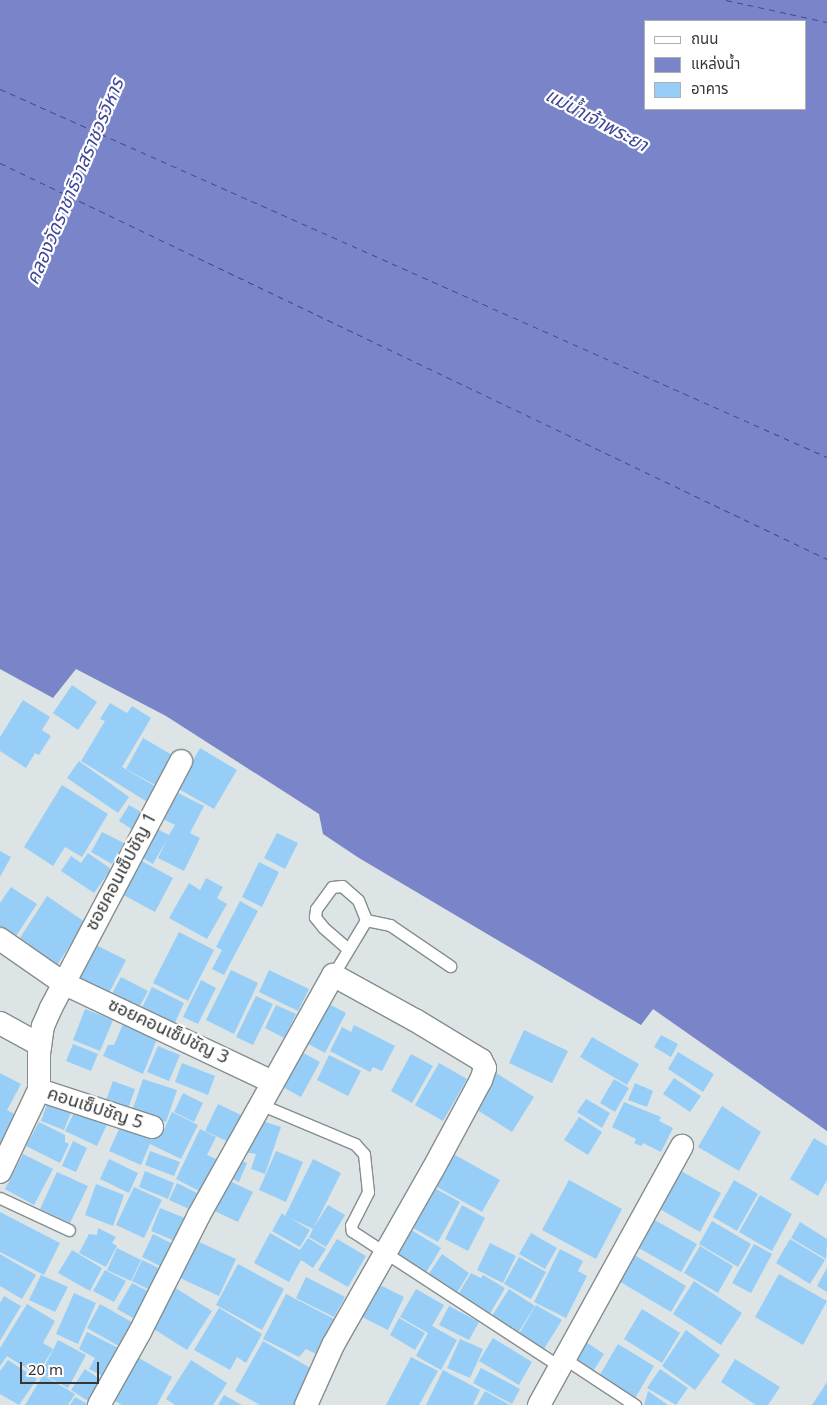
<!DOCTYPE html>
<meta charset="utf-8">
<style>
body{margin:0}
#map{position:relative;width:827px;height:1405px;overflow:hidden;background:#dde4e5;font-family:Georgia,"Noto Sans Thai",serif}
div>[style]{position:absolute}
.water>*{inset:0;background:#7985c8}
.ferry>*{height:1px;margin-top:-0.5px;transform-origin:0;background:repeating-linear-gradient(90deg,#3f4798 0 6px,transparent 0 11px)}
.building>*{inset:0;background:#97cef7}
.roads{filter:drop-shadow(1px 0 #868d8e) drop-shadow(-1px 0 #868d8e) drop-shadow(0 1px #868d8e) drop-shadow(0 -1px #868d8e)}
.lane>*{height:11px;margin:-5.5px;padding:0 5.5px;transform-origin:5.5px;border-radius:5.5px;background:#fff}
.street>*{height:22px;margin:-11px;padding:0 11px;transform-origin:11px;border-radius:11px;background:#fff}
span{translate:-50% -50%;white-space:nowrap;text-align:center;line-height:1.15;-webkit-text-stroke:4.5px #fff;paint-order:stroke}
.street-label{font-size:18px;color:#343737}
.water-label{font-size:19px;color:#3f4798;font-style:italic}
.legend{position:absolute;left:644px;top:20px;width:162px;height:90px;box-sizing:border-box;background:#fff;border:1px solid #aeafaf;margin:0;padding:6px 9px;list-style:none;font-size:15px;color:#343737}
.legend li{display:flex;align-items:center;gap:10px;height:25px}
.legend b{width:25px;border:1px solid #aeafaf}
.scale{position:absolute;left:20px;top:1362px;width:79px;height:22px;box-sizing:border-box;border:2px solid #343737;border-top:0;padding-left:6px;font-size:15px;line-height:18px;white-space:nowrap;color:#343737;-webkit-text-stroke:4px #fff;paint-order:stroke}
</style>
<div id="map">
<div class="water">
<div style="clip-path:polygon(evenodd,0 0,827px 0,827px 1131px,653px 1009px,641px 1025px,359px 858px,323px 834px,319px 814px,166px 716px,76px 669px,53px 698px,0 669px,0 0,646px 21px,806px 21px,806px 109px,646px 109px,646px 21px)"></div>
</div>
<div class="ferry">
<div style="left:726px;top:0;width:103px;rotate:12.3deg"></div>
<div style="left:0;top:89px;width:905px;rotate:23.99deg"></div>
<div style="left:0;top:163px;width:917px;rotate:25.59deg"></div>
</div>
<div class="building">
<div style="clip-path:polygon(72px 685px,97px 702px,78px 730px,53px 713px)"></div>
<div style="clip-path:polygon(23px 700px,50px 717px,42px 730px,51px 736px,39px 755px,35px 753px,26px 768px,0 751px,0 737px)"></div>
<div style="clip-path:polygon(110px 703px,127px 713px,132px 706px,151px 718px,122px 767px,158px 788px,149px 803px,81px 761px,105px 721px,100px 719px)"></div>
<div style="clip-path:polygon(143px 738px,174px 756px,157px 786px,126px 769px)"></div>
<div style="clip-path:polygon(200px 748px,237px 770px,214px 809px,177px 788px)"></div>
<div style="clip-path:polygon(79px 761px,129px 797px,118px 813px,67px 778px)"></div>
<div style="clip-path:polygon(62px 785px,108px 814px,82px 857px,65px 847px,53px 866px,24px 847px)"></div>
<div style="clip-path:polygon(170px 789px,204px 806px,190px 833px,200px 838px,184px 871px,158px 858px,167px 839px,153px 864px,136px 854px,151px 826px,169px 835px,175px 825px,157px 816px)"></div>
<div style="clip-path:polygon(129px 805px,143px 813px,133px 830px,119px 821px)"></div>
<div style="clip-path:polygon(102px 832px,124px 843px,112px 864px,91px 852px)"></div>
<div style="clip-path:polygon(277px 833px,298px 843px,285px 869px,264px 858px)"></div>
<div style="clip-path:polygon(0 851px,11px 857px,0 877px)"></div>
<div style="clip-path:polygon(88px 853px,111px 869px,94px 893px,61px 871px,71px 856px,81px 863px)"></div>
<div style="clip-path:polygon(138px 859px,173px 878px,155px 912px,120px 893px)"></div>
<div style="clip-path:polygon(259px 862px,279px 872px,262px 907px,242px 897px)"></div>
<div style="clip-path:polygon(206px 878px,223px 887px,217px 898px,227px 904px,207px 939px,169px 918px,189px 883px,200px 890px)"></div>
<div style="clip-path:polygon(11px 887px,37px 904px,14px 939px,0 930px,0 903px)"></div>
<div style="clip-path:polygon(47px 896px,85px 922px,56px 967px,18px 941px)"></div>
<div style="clip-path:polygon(240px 901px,258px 911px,224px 975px,212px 969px,222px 950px,216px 947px)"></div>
<div style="clip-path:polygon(179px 932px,214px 950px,188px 1001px,153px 983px)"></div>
<div style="clip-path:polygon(90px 942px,126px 960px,106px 999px,70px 980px)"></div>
<div style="clip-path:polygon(231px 970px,258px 983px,234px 1034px,206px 1020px)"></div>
<div style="clip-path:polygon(269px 970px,309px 989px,298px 1011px,259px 992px)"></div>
<div style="clip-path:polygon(121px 977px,148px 991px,135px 1015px,108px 1001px)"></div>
<div style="clip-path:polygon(201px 980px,216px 988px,198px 1024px,183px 1017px)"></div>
<div style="clip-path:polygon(152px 987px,184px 1003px,171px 1031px,138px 1016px)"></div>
<div style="clip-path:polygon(256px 996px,273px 1004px,253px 1045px,236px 1037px)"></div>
<div style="clip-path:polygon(323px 1001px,346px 1013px,325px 1053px,301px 1040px)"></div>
<div style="clip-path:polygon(276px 1005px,296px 1014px,284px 1038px,265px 1028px)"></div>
<div style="clip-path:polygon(85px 1009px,113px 1020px,100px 1051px,73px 1040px)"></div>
<div style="clip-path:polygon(123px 1024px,157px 1039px,143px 1074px,103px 1056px,108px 1045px,114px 1045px)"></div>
<div style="clip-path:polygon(354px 1025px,395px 1046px,382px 1071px,373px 1067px,370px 1072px,330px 1051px,342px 1027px,351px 1032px)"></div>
<div style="clip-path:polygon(524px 1030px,568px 1051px,552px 1083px,509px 1063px)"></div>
<div style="clip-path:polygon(661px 1035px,678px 1044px,671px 1057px,654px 1047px)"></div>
<div style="clip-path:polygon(592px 1037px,639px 1064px,627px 1085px,580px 1057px)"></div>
<div style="clip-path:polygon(73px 1044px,98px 1054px,91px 1071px,66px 1061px)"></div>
<div style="clip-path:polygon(158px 1046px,180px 1055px,169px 1081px,147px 1072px)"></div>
<div style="clip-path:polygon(296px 1049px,320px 1062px,301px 1097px,277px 1084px)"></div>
<div style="clip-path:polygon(678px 1052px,714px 1074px,703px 1092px,668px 1069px)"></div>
<div style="clip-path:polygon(411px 1054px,433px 1066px,412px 1103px,391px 1091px)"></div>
<div style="clip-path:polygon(329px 1055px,361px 1071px,348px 1096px,317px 1080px)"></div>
<div style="clip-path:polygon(182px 1063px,215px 1076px,208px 1095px,175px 1082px)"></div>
<div style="clip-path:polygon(439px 1063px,467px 1079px,443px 1121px,415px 1105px)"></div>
<div style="clip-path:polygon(0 1073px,21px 1084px,7px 1110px,22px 1118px,0 1162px)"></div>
<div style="clip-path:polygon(496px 1073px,534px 1097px,512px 1132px,474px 1108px)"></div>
<div style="clip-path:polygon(674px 1078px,701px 1096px,690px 1112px,663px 1094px)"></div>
<div style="clip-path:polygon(143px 1079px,177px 1090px,166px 1122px,132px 1111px)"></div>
<div style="clip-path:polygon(614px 1079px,629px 1088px,615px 1112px,600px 1103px)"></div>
<div style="clip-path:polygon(113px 1081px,135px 1089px,126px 1114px,104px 1106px)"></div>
<div style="clip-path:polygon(635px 1083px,653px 1091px,647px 1107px,628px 1100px)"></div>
<div style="clip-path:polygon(183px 1093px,203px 1103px,194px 1122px,174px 1112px)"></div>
<div style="clip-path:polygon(50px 1096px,74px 1105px,64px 1130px,41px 1121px)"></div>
<div style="clip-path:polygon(586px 1099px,610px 1113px,602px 1128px,577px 1112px)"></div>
<div style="clip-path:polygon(624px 1102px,661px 1117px,659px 1121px,673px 1128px,661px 1152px,643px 1143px,641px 1146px,634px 1143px,636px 1139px,612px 1127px)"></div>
<div style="clip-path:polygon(218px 1104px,241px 1115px,229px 1142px,205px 1131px)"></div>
<div style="clip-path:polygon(78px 1105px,109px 1120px,97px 1146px,65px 1131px)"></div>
<div style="clip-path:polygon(722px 1106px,761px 1132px,739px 1171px,698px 1147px)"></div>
<div style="clip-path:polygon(172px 1112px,198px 1125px,181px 1159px,150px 1144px,141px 1165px,109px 1151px,120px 1127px,148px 1139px,154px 1127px,163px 1132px)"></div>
<div style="clip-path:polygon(579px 1117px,602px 1132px,588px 1155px,564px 1140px)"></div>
<div style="clip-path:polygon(256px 1119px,281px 1127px,265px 1174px,251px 1169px,256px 1154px,238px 1151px)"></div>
<div style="clip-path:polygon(39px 1122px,65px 1135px,65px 1142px,69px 1144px,60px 1163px,26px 1146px)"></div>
<div style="clip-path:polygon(200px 1129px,216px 1137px,207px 1155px,216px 1159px,201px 1192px,176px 1179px)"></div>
<div style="clip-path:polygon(814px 1138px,827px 1146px,827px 1180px,818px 1196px,790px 1179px)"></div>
<div style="clip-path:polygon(73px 1141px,87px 1148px,76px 1172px,62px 1166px)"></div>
<div style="clip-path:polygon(150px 1151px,180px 1162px,174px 1176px,145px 1165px)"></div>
<div style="clip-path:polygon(276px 1151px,303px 1162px,286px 1202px,259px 1190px)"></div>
<div style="clip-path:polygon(448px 1151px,500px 1180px,482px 1212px,430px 1183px)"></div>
<div style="clip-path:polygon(23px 1154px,53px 1169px,34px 1205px,5px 1189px)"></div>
<div style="clip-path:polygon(232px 1157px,247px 1163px,239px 1182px,225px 1175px)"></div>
<div style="clip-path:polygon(109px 1159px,138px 1173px,129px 1193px,100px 1179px)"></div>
<div style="clip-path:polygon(313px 1159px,341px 1173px,314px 1227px,328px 1205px,345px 1215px,326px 1247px,309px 1237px,313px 1229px,290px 1218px,310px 1230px,300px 1247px,272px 1231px,282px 1213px,285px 1216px)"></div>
<div style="clip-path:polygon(679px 1170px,721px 1193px,700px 1232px,658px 1208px)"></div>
<div style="clip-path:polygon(145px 1171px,174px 1183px,168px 1199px,139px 1187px)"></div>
<div style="clip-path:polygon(57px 1172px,88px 1186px,70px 1223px,40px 1209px)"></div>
<div style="clip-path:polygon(223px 1178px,253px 1192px,238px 1222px,208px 1208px)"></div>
<div style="clip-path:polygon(569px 1180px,622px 1209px,596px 1259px,542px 1230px)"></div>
<div style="clip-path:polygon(734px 1180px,758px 1194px,737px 1231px,713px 1217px)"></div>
<div style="clip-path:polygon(177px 1183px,197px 1193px,189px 1209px,169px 1200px)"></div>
<div style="clip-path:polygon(96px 1184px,124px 1195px,113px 1226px,85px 1215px)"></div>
<div style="clip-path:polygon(427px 1184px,460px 1202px,438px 1242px,406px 1224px)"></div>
<div style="clip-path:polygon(134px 1187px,162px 1200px,144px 1238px,116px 1225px)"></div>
<div style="clip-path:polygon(760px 1195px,792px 1214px,772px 1251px,739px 1232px)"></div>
<div style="clip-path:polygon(462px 1205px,485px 1218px,468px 1251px,445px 1239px)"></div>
<div style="clip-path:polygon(160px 1208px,185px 1218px,175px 1241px,151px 1231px)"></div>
<div style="clip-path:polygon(0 1212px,60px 1243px,44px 1275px,0 1252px)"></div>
<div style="clip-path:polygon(653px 1219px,697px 1244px,681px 1272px,637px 1247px)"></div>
<div style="clip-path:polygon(712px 1221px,751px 1244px,738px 1267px,699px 1244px)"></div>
<div style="clip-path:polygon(800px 1222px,827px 1239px,826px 1259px,791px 1238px)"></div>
<div style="clip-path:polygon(403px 1225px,441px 1248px,424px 1276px,386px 1254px)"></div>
<div style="clip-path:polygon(98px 1228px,116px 1237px,112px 1243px,117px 1246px,106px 1267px,79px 1253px,89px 1234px,97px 1235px)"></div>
<div style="clip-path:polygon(270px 1233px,300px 1250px,308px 1238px,326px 1249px,313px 1268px,301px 1260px,289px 1282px,254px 1263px)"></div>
<div style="clip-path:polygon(531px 1233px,557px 1248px,545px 1269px,519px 1254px)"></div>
<div style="clip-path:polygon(153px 1234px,179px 1247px,168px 1270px,142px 1257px)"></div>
<div style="clip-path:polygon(337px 1239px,366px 1256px,348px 1287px,318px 1270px)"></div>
<div style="clip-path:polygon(790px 1239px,825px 1260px,810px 1284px,776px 1263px)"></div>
<div style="clip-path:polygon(197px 1241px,236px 1259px,219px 1296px,180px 1278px)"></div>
<div style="clip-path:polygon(490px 1243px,516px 1256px,503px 1283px,477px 1270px)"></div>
<div style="clip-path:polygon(754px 1244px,772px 1254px,751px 1293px,732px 1283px)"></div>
<div style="clip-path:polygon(700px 1246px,733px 1266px,718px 1293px,684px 1273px)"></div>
<div style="clip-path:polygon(117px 1248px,141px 1260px,131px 1281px,107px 1270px)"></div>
<div style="clip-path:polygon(560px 1249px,583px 1261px,578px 1271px,587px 1276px,566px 1318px,534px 1302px)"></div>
<div style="clip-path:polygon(72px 1250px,102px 1268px,90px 1291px,58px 1273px)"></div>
<div style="clip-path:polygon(0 1254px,36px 1275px,22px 1299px,0 1286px)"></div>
<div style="clip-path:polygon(442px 1254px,469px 1273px,455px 1296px,426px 1278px)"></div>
<div style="clip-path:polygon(633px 1254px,686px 1286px,671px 1312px,617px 1280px)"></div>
<div style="clip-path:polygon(519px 1257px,546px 1272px,531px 1299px,504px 1284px)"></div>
<div style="clip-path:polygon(142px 1260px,169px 1273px,158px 1294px,132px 1281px)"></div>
<div style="clip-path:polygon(238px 1264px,284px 1289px,262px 1330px,216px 1305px)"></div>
<div style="clip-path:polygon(827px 1268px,827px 1292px,817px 1286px)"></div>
<div style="clip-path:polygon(105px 1270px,126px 1281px,114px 1302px,93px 1291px)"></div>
<div style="clip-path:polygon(471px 1273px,481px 1278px,483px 1275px,505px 1288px,488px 1317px,456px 1298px)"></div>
<div style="clip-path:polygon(779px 1274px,827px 1301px,803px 1345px,755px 1317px)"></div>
<div style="clip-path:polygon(41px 1275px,68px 1287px,55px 1312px,29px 1300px)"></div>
<div style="clip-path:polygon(306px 1277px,345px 1297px,334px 1317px,296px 1298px)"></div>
<div style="clip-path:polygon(372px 1281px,404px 1297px,388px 1330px,356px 1314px)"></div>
<div style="clip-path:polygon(694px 1281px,742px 1313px,721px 1345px,673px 1314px)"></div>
<div style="clip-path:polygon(132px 1283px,157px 1296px,142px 1323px,117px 1309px)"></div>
<div style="clip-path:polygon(174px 1287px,212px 1311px,187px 1350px,149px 1326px)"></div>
<div style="clip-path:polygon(416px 1289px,444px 1305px,432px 1326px,457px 1340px,441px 1370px,416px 1356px,428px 1333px,400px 1317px)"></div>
<div style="clip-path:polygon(509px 1289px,535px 1306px,516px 1336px,490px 1319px)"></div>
<div style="clip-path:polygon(74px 1293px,96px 1303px,78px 1344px,56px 1334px)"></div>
<div style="clip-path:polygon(286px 1294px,336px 1320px,318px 1355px,306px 1349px,299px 1357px,263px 1339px)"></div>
<div style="clip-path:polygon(4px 1296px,21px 1306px,0 1341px,0 1303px)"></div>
<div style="clip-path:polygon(27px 1304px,55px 1321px,43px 1343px,53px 1349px,37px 1375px,7px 1356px,0 1366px,0 1348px)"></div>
<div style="clip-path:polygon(100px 1304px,137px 1325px,124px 1349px,87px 1328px)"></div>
<div style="clip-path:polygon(536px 1305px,562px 1320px,544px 1349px,519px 1334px)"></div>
<div style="clip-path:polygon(449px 1306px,479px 1322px,469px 1340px,439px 1325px)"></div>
<div style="clip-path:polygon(219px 1308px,262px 1334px,246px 1363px,237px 1357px,230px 1370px,194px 1350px)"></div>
<div style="clip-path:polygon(642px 1309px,680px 1333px,662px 1363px,624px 1339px)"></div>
<div style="clip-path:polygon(399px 1318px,425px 1333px,415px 1350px,390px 1335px)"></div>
<div style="clip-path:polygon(686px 1330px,720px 1355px,695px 1390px,662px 1366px)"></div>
<div style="clip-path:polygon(87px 1332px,122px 1350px,107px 1378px,89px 1369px,95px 1358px,79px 1349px)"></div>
<div style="clip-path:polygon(493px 1338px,532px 1362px,519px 1385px,479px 1361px)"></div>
<div style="clip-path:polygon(580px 1338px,604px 1354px,592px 1373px,568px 1358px)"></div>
<div style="clip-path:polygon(460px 1339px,483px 1349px,470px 1378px,447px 1368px)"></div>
<div style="clip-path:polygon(58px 1340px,86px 1355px,68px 1388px,41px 1373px)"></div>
<div style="clip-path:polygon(263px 1341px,314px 1370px,294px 1405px,260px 1405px,235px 1391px)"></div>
<div style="clip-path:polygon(618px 1344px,654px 1366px,634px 1400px,598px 1378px)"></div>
<div style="clip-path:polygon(137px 1357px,172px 1377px,157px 1405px,122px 1405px,114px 1400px)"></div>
<div style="clip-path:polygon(411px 1357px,438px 1371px,419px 1405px,386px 1405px)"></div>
<div style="clip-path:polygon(735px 1359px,780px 1387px,768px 1405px,756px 1405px,721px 1382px)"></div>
<div style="clip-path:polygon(8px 1360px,37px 1379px,19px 1405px,0 1394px,0 1371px)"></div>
<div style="clip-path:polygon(191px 1360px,227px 1383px,213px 1405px,175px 1405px,166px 1399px)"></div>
<div style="clip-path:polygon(481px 1368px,520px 1389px,512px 1404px,473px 1383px)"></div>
<div style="clip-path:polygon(85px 1369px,108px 1385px,94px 1405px,71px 1390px)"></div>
<div style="clip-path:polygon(660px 1369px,688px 1388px,676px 1405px,647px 1388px)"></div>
<div style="clip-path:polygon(443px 1370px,480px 1390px,473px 1405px,426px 1405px)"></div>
<div style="clip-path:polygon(43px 1375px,75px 1394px,68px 1405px,25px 1405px)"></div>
<div style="clip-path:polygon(827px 1382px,827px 1405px,812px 1405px)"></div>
<div style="clip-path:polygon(485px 1391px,510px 1405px,477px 1405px)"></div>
<div style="clip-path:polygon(648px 1391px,668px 1405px,644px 1405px)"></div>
<div style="clip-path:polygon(224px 1395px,242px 1405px,218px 1405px)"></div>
<div style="clip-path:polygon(75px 1397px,89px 1405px,70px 1405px)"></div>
</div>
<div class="roads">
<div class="lane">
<div style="left:348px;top:949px;width:33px;rotate:-139deg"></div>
<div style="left:323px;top:927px;width:13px;rotate:-129deg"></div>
<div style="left:315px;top:917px;width:8px;rotate:-83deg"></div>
<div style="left:316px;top:909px;width:27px;rotate:-54deg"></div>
<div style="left:332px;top:887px;width:10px;rotate:-6deg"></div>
<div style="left:342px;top:886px;width:21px;rotate:41deg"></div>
<div style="left:358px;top:900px;width:22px;rotate:68deg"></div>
<div style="left:333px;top:975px;width:64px;rotate:-59deg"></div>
<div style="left:366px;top:920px;width:25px;rotate:12deg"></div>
<div style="left:390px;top:925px;width:73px;rotate:34.3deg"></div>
<div style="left:262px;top:1105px;width:101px;rotate:22.8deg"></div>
<div style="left:355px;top:1144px;width:13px;rotate:48deg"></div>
<div style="left:364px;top:1154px;width:38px;rotate:84deg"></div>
<div style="left:368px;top:1192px;width:37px;rotate:117deg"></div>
<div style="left:351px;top:1225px;width:6px;rotate:81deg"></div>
<div style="left:352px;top:1231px;width:249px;rotate:33.1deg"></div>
<div style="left:0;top:1198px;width:76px;rotate:24.9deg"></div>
<div style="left:565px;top:1359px;width:84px;rotate:33.3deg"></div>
</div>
<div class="street">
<div style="left:0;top:939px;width:77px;rotate:34.9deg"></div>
<div style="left:63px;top:983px;width:231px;rotate:25.3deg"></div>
<div style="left:0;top:1023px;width:46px;rotate:28.8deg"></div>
<div style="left:39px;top:1090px;width:119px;rotate:18.1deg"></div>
<div style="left:0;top:1172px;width:91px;rotate:-64.6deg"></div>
<div style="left:39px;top:1090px;width:36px;rotate:-90deg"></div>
<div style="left:39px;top:1054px;width:28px;rotate:-82deg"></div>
<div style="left:43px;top:1026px;width:20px;rotate:-66deg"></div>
<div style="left:51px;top:1008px;width:279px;rotate:-62.2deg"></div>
<div style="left:99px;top:1405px;width:84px;rotate:-60.7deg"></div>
<div style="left:140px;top:1332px;width:131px;rotate:-63.2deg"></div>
<div style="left:199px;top:1215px;width:275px;rotate:-60.8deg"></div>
<div style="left:333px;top:975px;width:94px;rotate:28.8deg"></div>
<div style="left:415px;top:1020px;width:77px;rotate:31.2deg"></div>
<div style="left:481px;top:1060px;width:9px;rotate:63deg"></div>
<div style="left:485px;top:1068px;width:13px;rotate:108deg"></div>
<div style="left:481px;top:1080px;width:101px;rotate:118.3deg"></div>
<div style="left:433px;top:1169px;width:202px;rotate:119.6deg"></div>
<div style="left:333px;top:1345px;width:66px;rotate:114.2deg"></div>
<div style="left:539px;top:1405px;width:296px;rotate:-61.1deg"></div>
</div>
</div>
<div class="street-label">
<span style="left:122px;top:872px;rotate:-62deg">ซอยคอนเซ็ปชัญ 1</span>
<span style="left:168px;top:1032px;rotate:25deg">ซอยคอนเซ็ปชัญ 3</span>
<span style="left:95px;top:1109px;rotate:18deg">คอนเซ็ปชัญ 5</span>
</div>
<div class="water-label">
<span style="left:596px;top:121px;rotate:28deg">แม่น้ำเจ้าพระยา</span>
<span style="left:76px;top:182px;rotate:-67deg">คลองวัดราชาธิวาสราชวรวิหาร</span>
</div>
<ul class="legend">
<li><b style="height:6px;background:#fff"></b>ถนน</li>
<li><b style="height:14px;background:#7985c8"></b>แหล่งน้ำ</li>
<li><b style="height:14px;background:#97cef7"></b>อาคาร</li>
</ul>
<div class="scale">20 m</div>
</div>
